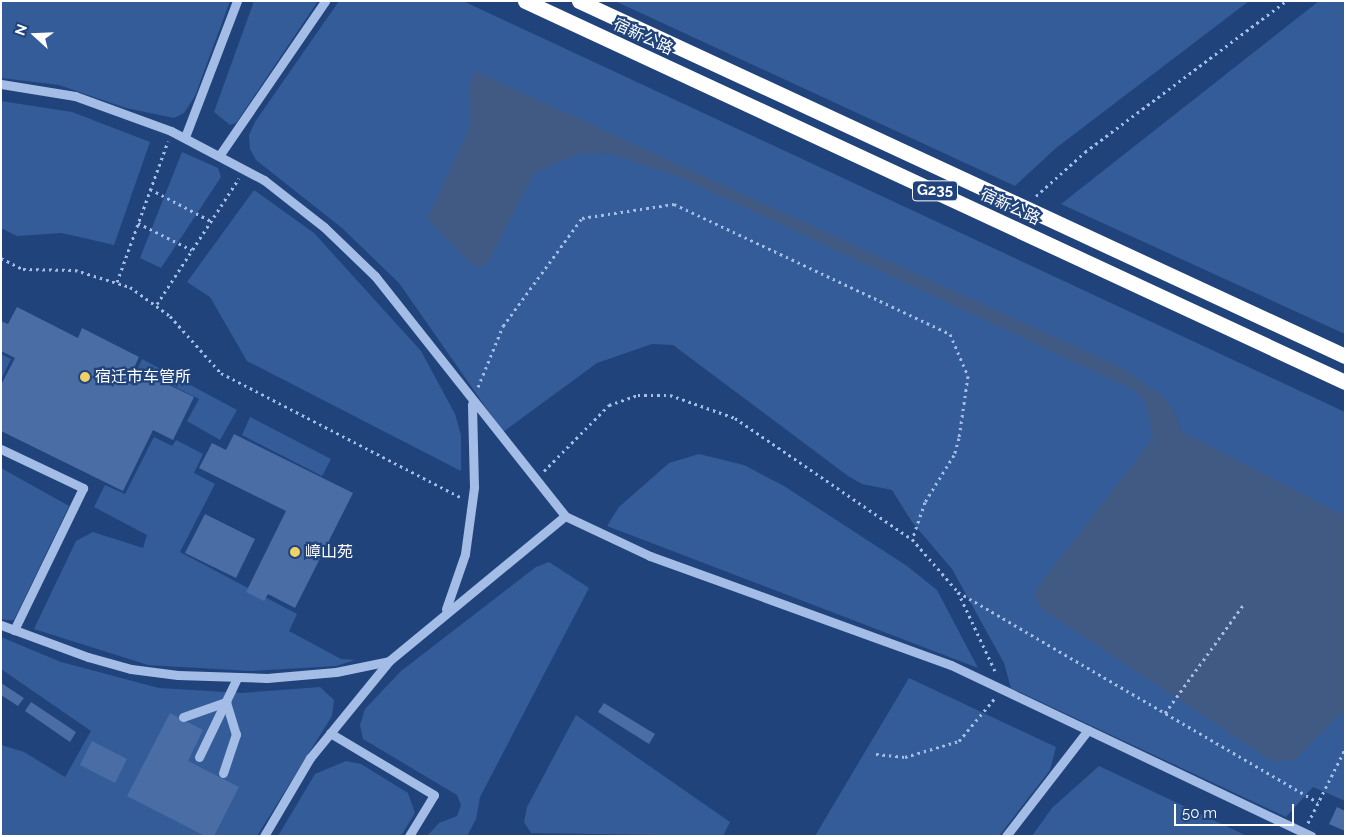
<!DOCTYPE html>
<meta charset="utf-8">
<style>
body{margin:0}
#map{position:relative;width:1346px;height:837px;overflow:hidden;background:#21437b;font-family:Raleway,"Noto Sans SC",sans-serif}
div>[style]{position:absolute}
.green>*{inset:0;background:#345c99}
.water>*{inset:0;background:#415a83}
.building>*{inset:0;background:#496da4}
.path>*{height:3px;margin-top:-1.5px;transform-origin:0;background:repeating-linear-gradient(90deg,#a3bde6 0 2.5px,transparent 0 6.5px)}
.minor>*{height:9px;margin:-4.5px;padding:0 4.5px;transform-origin:4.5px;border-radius:4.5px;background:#a3bde6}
.highway>*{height:15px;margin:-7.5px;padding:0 7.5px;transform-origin:7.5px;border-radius:7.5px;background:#fff}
.dots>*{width:14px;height:14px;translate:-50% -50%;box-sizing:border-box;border:2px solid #21437b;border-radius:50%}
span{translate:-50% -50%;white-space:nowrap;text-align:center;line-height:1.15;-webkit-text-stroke:4.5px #21437b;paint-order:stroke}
.shield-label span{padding:1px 4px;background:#21437b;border:1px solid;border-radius:4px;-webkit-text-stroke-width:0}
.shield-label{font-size:15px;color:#fff;font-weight:700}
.street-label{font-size:16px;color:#fff}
.poi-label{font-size:16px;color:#fff}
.left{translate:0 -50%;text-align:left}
.frame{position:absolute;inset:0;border:2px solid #fff;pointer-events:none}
.north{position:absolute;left:10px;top:10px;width:50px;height:50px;-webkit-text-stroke:4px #21437b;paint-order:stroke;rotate:290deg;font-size:14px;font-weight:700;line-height:20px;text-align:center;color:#fff}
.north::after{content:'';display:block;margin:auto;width:18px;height:22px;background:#fff;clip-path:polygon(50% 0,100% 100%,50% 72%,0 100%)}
.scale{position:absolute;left:1174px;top:804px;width:120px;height:22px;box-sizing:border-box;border:2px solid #fff;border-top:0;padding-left:6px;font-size:15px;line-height:18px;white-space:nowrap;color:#fff;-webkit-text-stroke:4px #21437b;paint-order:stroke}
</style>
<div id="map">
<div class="green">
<div style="clip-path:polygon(1px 1px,230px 1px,195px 96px,184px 113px,174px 118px,126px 108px,59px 85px,1px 78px)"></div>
<div style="clip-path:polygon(254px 1px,318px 1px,236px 123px,230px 125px,214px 112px)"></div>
<div style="clip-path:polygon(339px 1px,463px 1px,1345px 412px,1345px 801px,1313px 787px,1286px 817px,1011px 688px,1004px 663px,952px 569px,912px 522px,892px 490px,862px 484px,848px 476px,673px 345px,652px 344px,597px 363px,503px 432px,399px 283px,342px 228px,256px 160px,250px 149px,249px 135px,255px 122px)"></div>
<div style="clip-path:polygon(615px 1px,1249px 1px,1056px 148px,1015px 186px)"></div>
<div style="clip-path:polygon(1319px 1px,1345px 1px,1345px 334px,1061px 204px)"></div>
<div style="clip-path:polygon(1px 101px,72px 112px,150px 142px,114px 245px,62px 233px,17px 236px,1px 228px)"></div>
<div style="clip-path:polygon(182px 152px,218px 168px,221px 177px,161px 268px,140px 258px)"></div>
<div style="clip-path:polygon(254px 190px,314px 233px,421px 351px,455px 414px,461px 435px,461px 471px,247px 361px,210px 297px,187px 282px)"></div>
<div style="clip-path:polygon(1px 354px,11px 359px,1px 380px)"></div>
<div style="clip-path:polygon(142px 359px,237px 410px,220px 440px,187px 421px,199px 399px,138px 368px)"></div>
<div style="clip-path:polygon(250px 417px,331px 459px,322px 476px,242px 435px)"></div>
<div style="clip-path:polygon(154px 437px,172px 446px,176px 440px,203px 454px,194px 473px,215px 484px,180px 552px,297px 614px,289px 631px,341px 659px,355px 660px,336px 666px,250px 671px,148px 665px,34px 629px,76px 541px,93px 532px,143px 548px,147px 535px,94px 507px,105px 485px,125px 494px)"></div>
<div style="clip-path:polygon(699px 454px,744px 465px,784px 486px,907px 566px,937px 590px,978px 668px,607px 526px,619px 507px,669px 463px)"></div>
<div style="clip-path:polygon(1px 468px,69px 506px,14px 620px,7px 620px,1px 619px)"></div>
<div style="clip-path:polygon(549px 562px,589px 588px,480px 797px,476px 819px,467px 836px,427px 836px,439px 823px,457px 816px,461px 805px,457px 795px,363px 739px,360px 725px,365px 709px,401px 671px,536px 567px)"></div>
<div style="clip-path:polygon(1px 637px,61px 662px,159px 688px,242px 693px,320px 687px,334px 700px,332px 716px,257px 836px,1px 836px,1px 745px,24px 752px,65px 777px,91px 731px,1px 669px)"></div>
<div style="clip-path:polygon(909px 678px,1056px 747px,1050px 770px,999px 836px,815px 836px)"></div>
<div style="clip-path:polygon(576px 715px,730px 822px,723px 836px,531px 833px,524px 822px,527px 807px)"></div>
<div style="clip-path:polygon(346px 761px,361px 764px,408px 793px,415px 813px,401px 836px,278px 836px,315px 774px)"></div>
<div style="clip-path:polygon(1099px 766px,1247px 836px,1032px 836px,1052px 808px)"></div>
</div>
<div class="water">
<div style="clip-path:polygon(475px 71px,1122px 368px,1162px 396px,1174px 410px,1181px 431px,1345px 516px,1345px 709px,1295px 760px,1272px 761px,1042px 609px,1035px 597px,1038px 587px,1153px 438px,1146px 403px,1134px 390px,682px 178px,609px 153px,578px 154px,534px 173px,487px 264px,475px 267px,427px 219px,470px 127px,469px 88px)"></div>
</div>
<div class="building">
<div style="clip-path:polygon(17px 307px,78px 338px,82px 328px,139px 357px,134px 368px,194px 397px,173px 440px,153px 430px,123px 491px,1px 431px,1px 385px,15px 358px,1px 351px,1px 321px,8px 324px)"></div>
<div style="clip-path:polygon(234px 434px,353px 493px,295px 608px,268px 594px,264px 601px,246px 592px,286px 511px,199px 468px,212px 443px,226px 450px)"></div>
<div style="clip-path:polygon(205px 514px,255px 539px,236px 578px,185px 553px)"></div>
<div style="clip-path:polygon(1px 683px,24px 698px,18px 706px,1px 695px)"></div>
<div style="clip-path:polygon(31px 702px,76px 732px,70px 742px,25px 711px)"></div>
<div style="clip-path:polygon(604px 703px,655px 734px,649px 744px,598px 712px)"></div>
<div style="clip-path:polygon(170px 713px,203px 730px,188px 761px,239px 787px,214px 836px,205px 836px,127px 796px)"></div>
<div style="clip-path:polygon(92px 741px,127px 759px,115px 783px,80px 765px)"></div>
<div style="clip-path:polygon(1337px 807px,1345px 811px,1345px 831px,1329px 824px)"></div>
</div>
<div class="path">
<div style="left:150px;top:189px;width:69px;rotate:27.7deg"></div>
<div style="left:1036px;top:196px;width:66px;rotate:-41.9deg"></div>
<div style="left:1085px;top:152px;width:251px;rotate:-36.9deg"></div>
<div style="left:138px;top:223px;width:60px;rotate:26.6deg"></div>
<div style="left:1px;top:258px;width:25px;rotate:27deg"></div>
<div style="left:23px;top:269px;width:52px;rotate:1.1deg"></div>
<div style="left:75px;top:270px;width:58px;rotate:17.2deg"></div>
<div style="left:130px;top:287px;width:49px;rotate:35.9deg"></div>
<div style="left:170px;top:316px;width:76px;rotate:48.2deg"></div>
<div style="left:221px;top:373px;width:271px;rotate:27.4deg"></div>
<div style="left:117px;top:282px;width:150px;rotate:-70.1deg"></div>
<div style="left:157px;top:304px;width:150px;rotate:-56.9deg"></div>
<div style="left:478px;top:387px;width:66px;rotate:-67.7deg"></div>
<div style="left:503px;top:326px;width:134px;rotate:-53.8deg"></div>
<div style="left:582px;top:218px;width:93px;rotate:-8.7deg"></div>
<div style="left:674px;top:204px;width:305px;rotate:25.2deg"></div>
<div style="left:950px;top:334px;width:46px;rotate:66.8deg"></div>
<div style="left:968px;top:376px;width:63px;rotate:98.3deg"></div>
<div style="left:959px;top:438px;width:18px;rotate:106deg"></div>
<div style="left:954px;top:455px;width:55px;rotate:121.7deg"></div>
<div style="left:925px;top:502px;width:39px;rotate:109deg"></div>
<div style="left:544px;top:471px;width:93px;rotate:-45.4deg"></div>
<div style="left:609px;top:405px;width:31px;rotate:-19deg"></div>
<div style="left:638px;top:395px;width:32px"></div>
<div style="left:670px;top:395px;width:69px;rotate:19.5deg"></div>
<div style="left:735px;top:418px;width:214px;rotate:34.4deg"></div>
<div style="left:912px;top:539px;width:70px;rotate:49deg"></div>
<div style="left:958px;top:592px;width:89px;rotate:64.9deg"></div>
<div style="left:958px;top:592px;width:417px;rotate:30.3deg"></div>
<div style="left:1165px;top:713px;width:135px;rotate:-54.1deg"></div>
<div style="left:876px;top:754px;width:29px;rotate:6deg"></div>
<div style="left:905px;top:757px;width:56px;rotate:-16.5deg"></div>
<div style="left:959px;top:741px;width:56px;rotate:-50.1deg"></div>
<div style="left:1308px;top:823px;width:83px;rotate:-63.4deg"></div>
</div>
<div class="minor">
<div style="left:1px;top:84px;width:75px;rotate:9.2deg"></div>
<div style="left:75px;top:96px;width:102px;rotate:20deg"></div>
<div style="left:171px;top:131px;width:105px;rotate:27.8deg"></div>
<div style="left:264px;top:180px;width:76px;rotate:38.1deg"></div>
<div style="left:324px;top:227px;width:71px;rotate:43.9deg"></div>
<div style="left:375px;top:276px;width:306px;rotate:51.6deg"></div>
<div style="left:565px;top:516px;width:94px;rotate:25.2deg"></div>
<div style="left:650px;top:556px;width:320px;rotate:19.9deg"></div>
<div style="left:951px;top:665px;width:399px;rotate:25.4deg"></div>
<div style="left:185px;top:137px;width:146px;rotate:-69.1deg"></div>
<div style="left:219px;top:156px;width:188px;rotate:-55.6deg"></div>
<div style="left:1px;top:449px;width:91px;rotate:25.4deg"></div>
<div style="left:83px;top:488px;width:158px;rotate:115.9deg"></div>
<div style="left:446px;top:609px;width:58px;rotate:-70.9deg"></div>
<div style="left:465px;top:554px;width:68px;rotate:-82.3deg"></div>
<div style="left:474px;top:487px;width:83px;rotate:-91.4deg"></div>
<div style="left:1px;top:625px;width:93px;rotate:20.2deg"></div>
<div style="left:88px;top:657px;width:45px;rotate:15.6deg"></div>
<div style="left:131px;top:669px;width:47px;rotate:7.3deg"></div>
<div style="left:178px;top:675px;width:89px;rotate:1.9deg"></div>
<div style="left:267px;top:678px;width:69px;rotate:-5deg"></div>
<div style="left:336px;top:672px;width:54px;rotate:-11.7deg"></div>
<div style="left:183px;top:717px;width:46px;rotate:-19.2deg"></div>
<div style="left:226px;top:702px;width:34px;rotate:73deg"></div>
<div style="left:236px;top:734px;width:41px;rotate:108.4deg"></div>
<div style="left:330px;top:733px;width:121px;rotate:30.8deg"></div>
<div style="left:434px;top:795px;width:48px;rotate:121.4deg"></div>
<div style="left:199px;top:757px;width:88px;rotate:-64.3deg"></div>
<div style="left:264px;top:836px;width:91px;rotate:-59.5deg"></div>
<div style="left:310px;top:758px;width:125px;rotate:-50.8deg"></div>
<div style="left:389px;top:661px;width:228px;rotate:-39.5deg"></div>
<div style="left:1006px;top:836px;width:134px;rotate:-52.3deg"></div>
</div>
<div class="highway">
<div style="left:525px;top:1px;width:904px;rotate:24.92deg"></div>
<div style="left:579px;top:1px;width:844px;rotate:24.87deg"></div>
</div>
<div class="dots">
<div style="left:85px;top:377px;background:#f2d164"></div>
<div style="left:295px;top:552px;background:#f2d164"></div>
</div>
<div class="shield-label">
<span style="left:935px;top:191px">G235</span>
</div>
<div class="street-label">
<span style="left:643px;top:37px;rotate:25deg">宿新公路</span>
<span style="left:1010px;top:207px;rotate:25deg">宿新公路</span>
</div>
<div class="poi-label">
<span class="left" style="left:95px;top:377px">宿迁市车管所</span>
<span class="left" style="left:305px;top:552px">嶂山苑</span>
</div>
<div class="frame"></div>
<div class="north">N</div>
<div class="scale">50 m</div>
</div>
